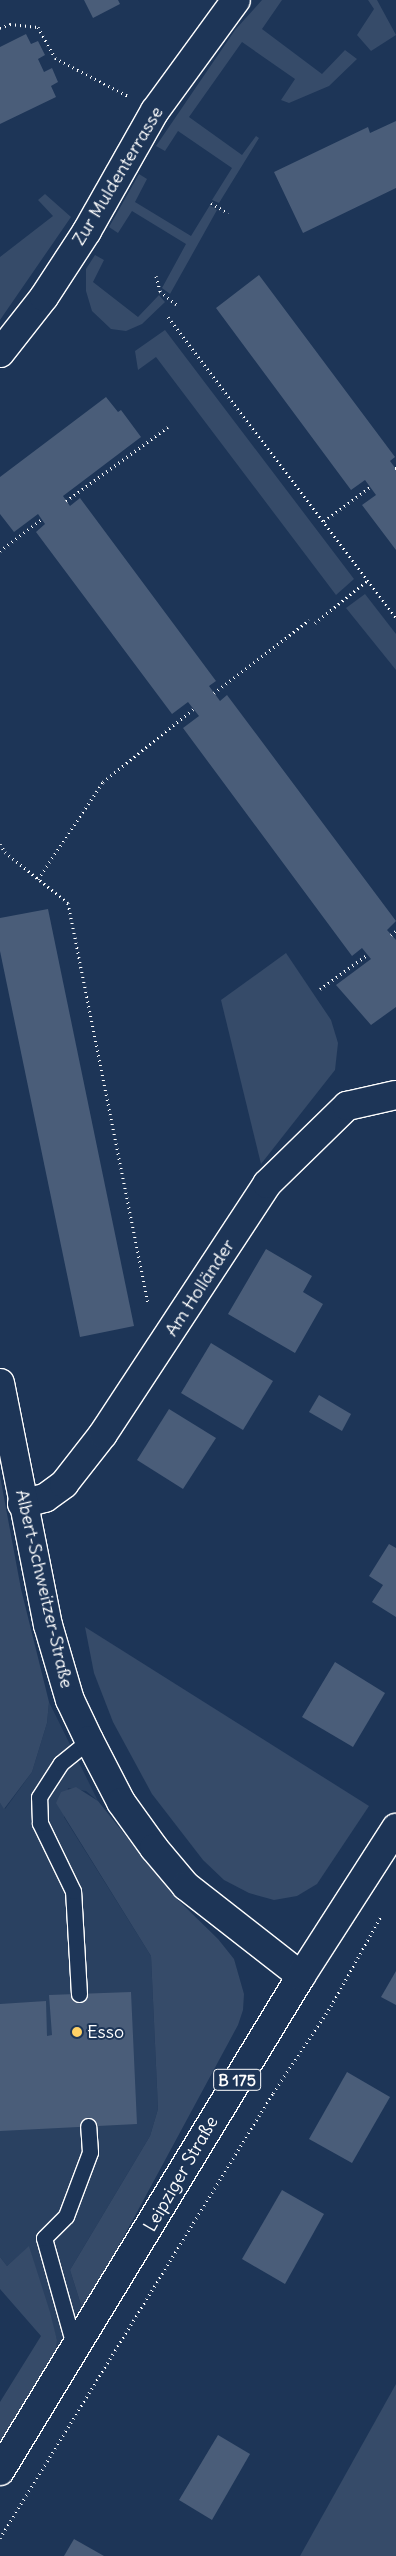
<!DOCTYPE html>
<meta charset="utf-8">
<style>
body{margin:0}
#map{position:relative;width:396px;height:2556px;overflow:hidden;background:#1d3557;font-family:Delius,sans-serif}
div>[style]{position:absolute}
.built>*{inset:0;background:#2a4161}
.green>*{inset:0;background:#364b69}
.building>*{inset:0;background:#4a5d79}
.path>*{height:3px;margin-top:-1.5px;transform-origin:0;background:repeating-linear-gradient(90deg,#fff 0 1px,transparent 0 5px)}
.roads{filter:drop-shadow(1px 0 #fff) drop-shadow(-1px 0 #fff) drop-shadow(0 1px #fff) drop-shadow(0 -1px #fff)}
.service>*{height:15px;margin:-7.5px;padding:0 7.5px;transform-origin:7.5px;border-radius:7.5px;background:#1d3557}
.minor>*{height:28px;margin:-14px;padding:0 14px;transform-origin:14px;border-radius:14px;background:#1d3557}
.tertiary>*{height:28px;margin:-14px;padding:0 14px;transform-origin:14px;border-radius:14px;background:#1d3557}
.primary>*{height:28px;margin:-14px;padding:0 14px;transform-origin:14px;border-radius:14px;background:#1d3557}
.dots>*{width:14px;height:14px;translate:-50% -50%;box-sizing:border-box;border:2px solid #1d3557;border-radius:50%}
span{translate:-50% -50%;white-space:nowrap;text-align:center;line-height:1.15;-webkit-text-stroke:4px #1d3557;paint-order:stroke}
.shield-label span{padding:1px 4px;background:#1d3557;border:1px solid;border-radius:4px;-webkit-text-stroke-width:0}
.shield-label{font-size:16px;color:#fff;font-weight:700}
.street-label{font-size:18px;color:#fff}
.poi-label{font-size:18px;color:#fff}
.left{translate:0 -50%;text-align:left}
</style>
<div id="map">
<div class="built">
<div style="clip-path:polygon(49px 1702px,98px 1801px,86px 1791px,68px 1788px,64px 1817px,151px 1956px,158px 2109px,150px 2136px,70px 2270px,82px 2308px,56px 2352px,57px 2340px,29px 2247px,7px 2266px,0 2257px,0 1803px,5px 1809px,32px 1772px,47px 1723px)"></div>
</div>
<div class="green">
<div style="clip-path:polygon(262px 0,282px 0,262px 29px,322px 74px,345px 50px,357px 59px,329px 86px,289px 103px,281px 100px,295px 79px,242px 42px,189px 117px,242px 155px,256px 136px,259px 138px,219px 203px,212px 200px,232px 168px,178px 131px,165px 151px,156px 146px,235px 30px)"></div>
<div style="clip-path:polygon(368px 0,377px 0,396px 35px,371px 51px,357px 35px,374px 9px)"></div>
<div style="clip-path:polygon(139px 174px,147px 179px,135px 202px,191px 236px,210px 205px,217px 210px,170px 294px,162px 288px,186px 244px,132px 211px,118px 233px,109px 227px)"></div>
<div style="clip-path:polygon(45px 194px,71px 217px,0 320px,0 257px,53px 216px,38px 200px)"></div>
<div style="clip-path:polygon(95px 255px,104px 260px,93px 282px,138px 317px,159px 295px,165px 302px,142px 324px,126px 331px,111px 329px,92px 311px,86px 291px,86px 269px)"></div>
<div style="clip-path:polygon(165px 330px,354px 579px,336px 595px,156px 357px,138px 370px,135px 351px)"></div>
<div style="clip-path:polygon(365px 594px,396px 634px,396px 670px,346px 608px)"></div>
<div style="clip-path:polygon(286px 953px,331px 1020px,338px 1043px,335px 1070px,261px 1164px,221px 1000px)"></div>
<div style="clip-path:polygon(0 1476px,21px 1589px,49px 1702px,47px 1723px,32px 1772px,4px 1809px,0 1803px)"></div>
<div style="clip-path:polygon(85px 1627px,369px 1806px,317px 1884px,297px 1896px,274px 1900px,249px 1893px,224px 1880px,203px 1860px,152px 1794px,113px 1722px,94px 1673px)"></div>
<div style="clip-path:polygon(76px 1787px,98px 1801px,173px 1895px,218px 1939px,234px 1959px,244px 1994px,243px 2010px,238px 2025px,103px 2275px,82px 2308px,70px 2270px,150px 2136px,158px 2109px,151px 1956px,56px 1803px,61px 1792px)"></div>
<div style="clip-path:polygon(29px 2246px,50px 2312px,57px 2340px,56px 2352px,0 2444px,0 2402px,41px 2336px,0 2289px,0 2257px,7px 2266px)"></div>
<div style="clip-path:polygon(396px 2384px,396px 2556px,300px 2556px)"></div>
</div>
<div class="building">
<div style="clip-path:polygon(84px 0,118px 0,120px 4px,93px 18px)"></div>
<div style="clip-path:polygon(26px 34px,31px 44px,38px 41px,45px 55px,38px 59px,44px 72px,52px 68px,58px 82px,51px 86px,56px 97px,0 124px,0 47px)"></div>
<div style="clip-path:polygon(396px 121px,396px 188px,303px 233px,274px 172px,368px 127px,370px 133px)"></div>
<div style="clip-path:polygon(259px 275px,395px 457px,390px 461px,396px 469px,396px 550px,362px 505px,376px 495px,365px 480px,351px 490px,216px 308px)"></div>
<div style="clip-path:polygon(106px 397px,118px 412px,121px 410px,141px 437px,63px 496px,70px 506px,80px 498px,216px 681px,209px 686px,220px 701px,227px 695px,396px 921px,387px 930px,396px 940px,396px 1007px,371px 1025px,336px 985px,371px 959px,362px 948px,352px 956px,183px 728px,199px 716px,188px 702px,172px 714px,36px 532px,45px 524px,38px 514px,14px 532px,0 514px,0 477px)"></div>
<div style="clip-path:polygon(48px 909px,134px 1326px,80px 1337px,0 951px,0 918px)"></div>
<div style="clip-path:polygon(266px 1249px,312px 1276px,303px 1292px,323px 1304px,295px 1353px,228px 1314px)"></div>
<div style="clip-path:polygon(211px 1343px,273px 1381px,243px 1430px,181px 1393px)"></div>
<div style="clip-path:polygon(319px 1395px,351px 1414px,342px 1431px,309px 1412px)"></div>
<div style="clip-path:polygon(169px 1409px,216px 1438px,183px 1489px,137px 1460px)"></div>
<div style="clip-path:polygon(389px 1544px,396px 1548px,396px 1617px,372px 1602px,383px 1585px,369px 1576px)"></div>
<div style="clip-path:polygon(335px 1662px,385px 1693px,353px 1747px,302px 1717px)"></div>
<div style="clip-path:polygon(396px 1971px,396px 2005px,381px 1997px)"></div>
<div style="clip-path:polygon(131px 1992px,137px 2124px,0 2131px,0 2004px,46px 2001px,47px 2036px,52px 2035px,49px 1995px)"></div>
<div style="clip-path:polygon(347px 2072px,390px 2097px,352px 2163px,309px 2139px)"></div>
<div style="clip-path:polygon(282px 2190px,324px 2214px,285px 2284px,242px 2259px)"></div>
<div style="clip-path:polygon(218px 2435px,250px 2454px,212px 2520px,179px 2500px)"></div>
<div style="clip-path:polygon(74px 2539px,104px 2556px,64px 2556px)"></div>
</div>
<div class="path">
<div style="left:0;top:28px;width:11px;rotate:-22deg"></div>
<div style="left:10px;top:24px;width:28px;rotate:6deg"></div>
<div style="left:38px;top:27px;width:35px;rotate:61deg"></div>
<div style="left:55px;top:58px;width:82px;rotate:27.5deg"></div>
<div style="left:211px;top:203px;width:20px;rotate:30deg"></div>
<div style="left:156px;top:276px;width:16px;rotate:75deg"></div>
<div style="left:160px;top:291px;width:21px;rotate:39deg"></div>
<div style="left:168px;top:317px;width:377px;rotate:52.8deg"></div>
<div style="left:395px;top:468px;width:1px"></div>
<div style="left:66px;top:501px;width:126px;rotate:-36deg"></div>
<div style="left:324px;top:521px;width:57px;rotate:-36.5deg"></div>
<div style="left:0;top:551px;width:53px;rotate:-37.3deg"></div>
<div style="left:315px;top:623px;width:68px;rotate:-39.1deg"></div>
<div style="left:214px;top:693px;width:120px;rotate:-37.5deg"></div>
<div style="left:0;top:844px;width:9px;rotate:58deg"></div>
<div style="left:5px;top:852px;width:81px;rotate:39deg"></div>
<div style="left:68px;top:903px;width:409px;rotate:78.7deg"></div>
<div style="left:38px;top:879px;width:117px;rotate:-56.2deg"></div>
<div style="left:103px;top:782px;width:116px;rotate:-39deg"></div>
<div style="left:391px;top:935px;width:6px;rotate:-39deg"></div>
<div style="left:320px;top:989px;width:58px;rotate:-35.9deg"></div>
<div style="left:0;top:2538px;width:522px;rotate:-58.47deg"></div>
<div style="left:273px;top:2093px;width:105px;rotate:-56.3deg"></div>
<div style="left:331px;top:2006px;width:103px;rotate:-60.9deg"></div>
</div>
<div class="roads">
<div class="service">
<div style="left:79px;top:1994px;width:103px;rotate:-93.3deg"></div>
<div style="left:73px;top:1891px;width:76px;rotate:-115.9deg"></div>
<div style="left:40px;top:1823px;width:26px;rotate:-92deg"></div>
<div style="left:39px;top:1797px;width:40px;rotate:-57.1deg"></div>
<div style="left:61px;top:1763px;width:36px;rotate:-39deg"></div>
<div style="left:75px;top:2349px;width:115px;rotate:-105.6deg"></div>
<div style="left:44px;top:2238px;width:31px;rotate:-45deg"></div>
<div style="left:66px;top:2216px;width:68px;rotate:-69.4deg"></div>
<div style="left:90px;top:2152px;width:26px;rotate:-94deg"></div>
</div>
<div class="minor">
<div style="left:0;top:353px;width:71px;rotate:-51.8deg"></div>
<div style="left:44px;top:297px;width:79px;rotate:-56.9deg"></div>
<div style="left:87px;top:231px;width:138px;rotate:-60.5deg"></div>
<div style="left:155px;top:111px;width:137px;rotate:-53.9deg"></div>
<div style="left:22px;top:1504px;width:24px;rotate:-15deg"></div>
<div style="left:45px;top:1498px;width:24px;rotate:-36deg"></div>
<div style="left:64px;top:1484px;width:63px;rotate:-52deg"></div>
<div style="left:103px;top:1434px;width:299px;rotate:-56.7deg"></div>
<div style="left:267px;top:1184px;width:112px;rotate:-44.3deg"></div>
<div style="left:347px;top:1106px;width:50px;rotate:-12.7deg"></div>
</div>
<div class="tertiary">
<div style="left:0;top:1383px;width:247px;rotate:78.8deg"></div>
<div style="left:48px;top:1625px;width:78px;rotate:73.7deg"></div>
<div style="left:70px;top:1700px;width:44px;rotate:64.6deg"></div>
<div style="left:89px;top:1740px;width:70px;rotate:62.7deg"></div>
<div style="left:121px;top:1802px;width:57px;rotate:54.3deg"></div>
<div style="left:154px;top:1848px;width:50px;rotate:49.9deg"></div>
<div style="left:186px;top:1886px;width:146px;rotate:38deg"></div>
</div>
<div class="primary">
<div style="left:0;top:2471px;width:579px;rotate:-58.7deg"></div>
<div style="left:301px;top:1976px;width:176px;rotate:-57.3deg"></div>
</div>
</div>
<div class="dots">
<div style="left:77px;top:2032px;background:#ffd166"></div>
</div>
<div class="shield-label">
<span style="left:237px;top:2080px">B 175</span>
</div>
<div class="street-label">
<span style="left:118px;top:176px;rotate:-59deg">Zur Muldenterrasse</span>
<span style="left:200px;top:1288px;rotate:-57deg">Am Holländer</span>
<span style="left:44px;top:1589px;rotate:77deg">Albert-Schweitzer-Straße</span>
<span style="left:181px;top:2174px;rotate:-60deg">Leipziger Straße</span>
</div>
<div class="poi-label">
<span class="left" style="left:87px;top:2032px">Esso</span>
</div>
</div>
